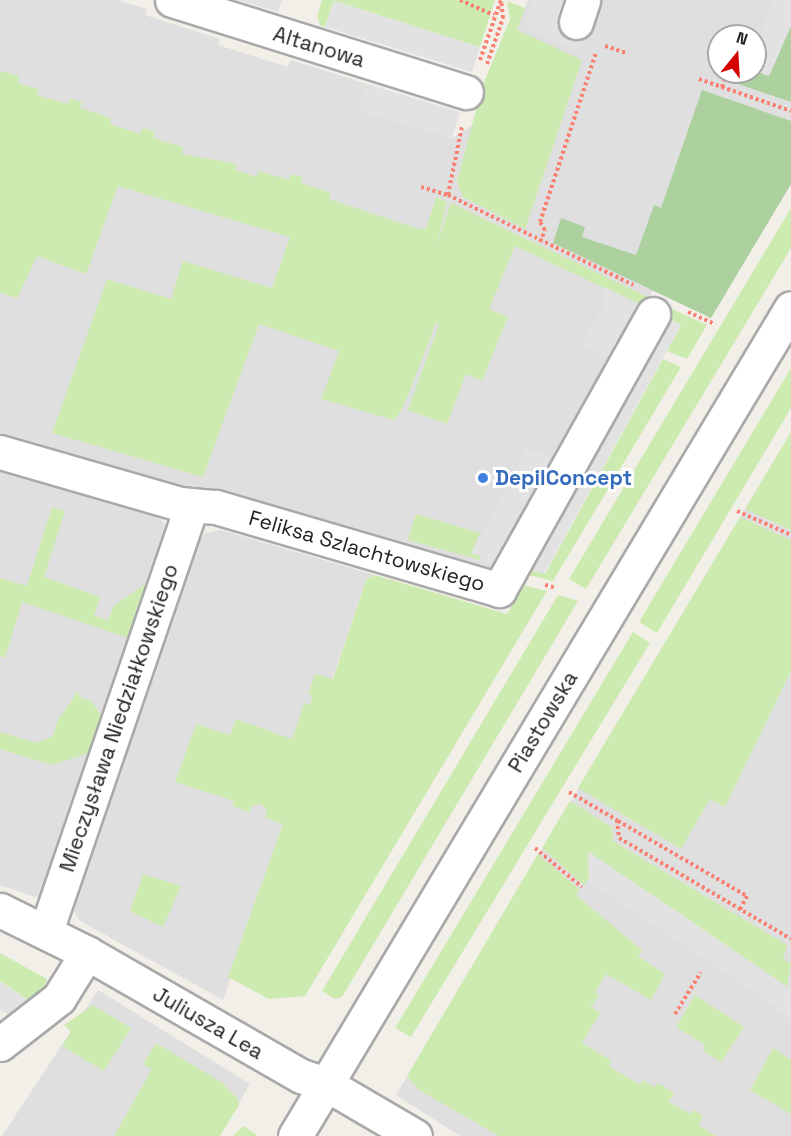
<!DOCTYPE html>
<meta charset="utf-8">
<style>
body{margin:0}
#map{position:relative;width:791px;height:1136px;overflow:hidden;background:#f2efe9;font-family:"Space Grotesk",sans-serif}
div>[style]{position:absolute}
.residential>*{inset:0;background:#e0dfdf}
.grass>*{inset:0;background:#cdebb0}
.forest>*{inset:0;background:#add19e}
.parking>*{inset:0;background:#e2e2e2}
.path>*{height:4px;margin-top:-2px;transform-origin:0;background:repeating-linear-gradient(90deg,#fa8072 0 3px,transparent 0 6px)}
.roads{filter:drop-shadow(2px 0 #a9a9a9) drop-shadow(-2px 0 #a9a9a9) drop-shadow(0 2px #a9a9a9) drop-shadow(0 -2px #a9a9a9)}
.minor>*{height:33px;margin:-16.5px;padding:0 16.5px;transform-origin:16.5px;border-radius:16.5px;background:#fff}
.dots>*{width:16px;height:16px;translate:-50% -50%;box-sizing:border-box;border:3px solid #fff;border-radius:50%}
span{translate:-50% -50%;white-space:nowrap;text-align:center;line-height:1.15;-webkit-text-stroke:6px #fff;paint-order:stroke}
.street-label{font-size:21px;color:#222}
.shop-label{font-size:21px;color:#366cbe;font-weight:700}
.left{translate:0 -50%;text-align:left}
.north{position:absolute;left:707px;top:24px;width:60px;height:60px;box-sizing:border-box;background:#fff;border:2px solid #a7a7a7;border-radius:50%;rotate:18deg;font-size:16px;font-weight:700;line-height:24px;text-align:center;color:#222}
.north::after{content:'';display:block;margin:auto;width:21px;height:27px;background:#d40000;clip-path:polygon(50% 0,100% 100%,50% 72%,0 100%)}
</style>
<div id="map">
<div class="residential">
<div style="clip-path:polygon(evenodd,0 0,117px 0,147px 9px,145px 15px,220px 39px,218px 45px,288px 67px,291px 60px,367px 84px,359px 110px,452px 138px,475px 124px,528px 0,791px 0,791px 184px,711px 318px,653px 291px,495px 569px,466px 571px,0 436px,0 0,719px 36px,755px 36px,755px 72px,719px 72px,719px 36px)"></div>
<div style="clip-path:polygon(791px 432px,791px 1136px,460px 1136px,396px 1095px)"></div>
<div style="clip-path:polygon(0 465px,156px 513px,168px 529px,43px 896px,35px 897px,0 885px)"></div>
<div style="clip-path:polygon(221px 530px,375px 575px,366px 580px,223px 1000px,80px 921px,74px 912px,77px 893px,198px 543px,205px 533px)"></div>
<div style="clip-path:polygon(98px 990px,250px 1084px,220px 1136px,2px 1136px)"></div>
</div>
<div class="grass">
<div style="clip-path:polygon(322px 0,495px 0,480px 47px,334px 1px,325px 27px,320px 25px,317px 16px)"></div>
<div style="clip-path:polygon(507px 1px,525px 8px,517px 30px,582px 60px,525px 229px,463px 197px,457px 182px,482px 87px,510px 19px)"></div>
<div style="clip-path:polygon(0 71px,19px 76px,18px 83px,38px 89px,37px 95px,68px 104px,70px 99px,82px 102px,80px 108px,111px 118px,110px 124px,140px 134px,143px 128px,155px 132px,153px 138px,183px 147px,182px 154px,237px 164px,235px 170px,256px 177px,259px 171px,289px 180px,291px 174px,303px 177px,301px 183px,331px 193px,329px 199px,419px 229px,426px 229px,436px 197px,447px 202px,437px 244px,451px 203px,650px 298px,645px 307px,515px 246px,489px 309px,508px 317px,482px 381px,466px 374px,447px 424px,408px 410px,439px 324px,436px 323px,403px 408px,394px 420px,321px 399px,339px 351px,259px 324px,203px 477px,52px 433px,107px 279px,171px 299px,183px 261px,272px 288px,290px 237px,118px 186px,86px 274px,37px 256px,17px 298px,0 293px)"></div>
<div style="clip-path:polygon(791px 208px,791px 248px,586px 589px,569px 579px)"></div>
<div style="clip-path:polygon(655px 301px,707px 325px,687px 359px,667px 351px,681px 325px,662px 315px)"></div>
<div style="clip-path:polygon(663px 359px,681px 367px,553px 581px,529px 575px,531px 570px,545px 574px)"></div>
<div style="clip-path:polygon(791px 368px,791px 408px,657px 633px,639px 622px)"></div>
<div style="clip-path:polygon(791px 432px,791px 530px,745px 509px)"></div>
<div style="clip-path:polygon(52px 507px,65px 511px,44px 577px,100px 597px,94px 616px,108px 620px,113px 607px,151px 579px,131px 639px,22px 602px,5px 658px,0 656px,0 578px,27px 586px)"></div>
<div style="clip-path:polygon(416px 514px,480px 533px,471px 553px,481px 556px,480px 560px,408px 540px)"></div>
<div style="clip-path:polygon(740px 517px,791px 540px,791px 671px,725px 807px,710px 799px,681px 849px,578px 788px)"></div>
<div style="clip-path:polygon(375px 575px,507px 614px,523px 585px,547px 591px,305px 996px,269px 999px,228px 977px,283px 824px,265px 818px,267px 811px,261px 804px,254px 805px,249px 812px,232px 806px,234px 801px,175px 782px,196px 724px,230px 735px,236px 719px,292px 739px,304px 703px,310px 705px,312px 696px,308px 694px,315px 674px,333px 679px,366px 580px)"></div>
<div style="clip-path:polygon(558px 595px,578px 601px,342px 997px,335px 999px,322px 991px)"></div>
<div style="clip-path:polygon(633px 632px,650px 643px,411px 1037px,395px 1028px)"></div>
<div style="clip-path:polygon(78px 691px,79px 697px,91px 701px,103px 717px,92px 752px,52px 765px,0 749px,0 732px,37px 743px,53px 736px,58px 720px)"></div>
<div style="clip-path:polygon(570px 801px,612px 827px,613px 841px,787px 945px,783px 959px,791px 964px,787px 987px,589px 852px,589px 878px,584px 885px,542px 848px)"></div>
<div style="clip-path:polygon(538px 854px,580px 890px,576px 895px,642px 950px,638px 956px,665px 974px,651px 1000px,606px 974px,595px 992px,599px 995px,592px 1006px,587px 1004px,600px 1013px,582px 1043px,612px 1061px,609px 1066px,640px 1085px,643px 1080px,655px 1087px,658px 1083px,674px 1093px,669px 1102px,691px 1114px,693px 1110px,703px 1116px,698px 1125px,716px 1136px,499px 1136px,419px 1090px,407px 1076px)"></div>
<div style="clip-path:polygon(143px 874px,181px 886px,163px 927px,130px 911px)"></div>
<div style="clip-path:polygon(0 953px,47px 979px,40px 999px,0 1032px,0 1023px,29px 1001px,0 981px)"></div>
<div style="clip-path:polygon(695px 995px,744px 1027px,721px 1062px,703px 1051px,705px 1045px,676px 1027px)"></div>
<div style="clip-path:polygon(93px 1005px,131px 1028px,104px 1071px,62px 1046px,71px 1032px,64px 1025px)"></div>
<div style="clip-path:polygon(156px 1043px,223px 1083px,237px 1098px,239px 1105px,220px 1136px,114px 1136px,152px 1069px,143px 1064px)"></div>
<div style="clip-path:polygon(773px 1048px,791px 1060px,791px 1114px,750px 1090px)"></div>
<div style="clip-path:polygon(243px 1126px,256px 1134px,256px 1136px,233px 1136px)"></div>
</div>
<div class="forest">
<div style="clip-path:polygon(791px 26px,791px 102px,729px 81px,732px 72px,755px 71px,769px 75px)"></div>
<div style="clip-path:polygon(702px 90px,791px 121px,791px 184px,711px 318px,553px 243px,561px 218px,585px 227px,582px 237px,636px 255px,654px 205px,661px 208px)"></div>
</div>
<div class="parking">
<div style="clip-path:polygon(238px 0,282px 0,278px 12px)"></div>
<div style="clip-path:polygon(533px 0,568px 0,585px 30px,578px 52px,524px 27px)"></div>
<div style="clip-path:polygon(774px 0,791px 0,791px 26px,769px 76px,755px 71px,755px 48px)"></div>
<div style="clip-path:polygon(334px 1px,480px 47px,472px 72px,325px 27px)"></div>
<div style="clip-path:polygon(367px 84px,460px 112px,452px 138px,359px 110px)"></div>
<div style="clip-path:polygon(604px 287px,645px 307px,616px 360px,579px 345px,607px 302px,604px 300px)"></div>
<div style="clip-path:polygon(662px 315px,681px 325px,544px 574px,521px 567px)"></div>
<div style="clip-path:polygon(527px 448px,560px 461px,501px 566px,480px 560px,481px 556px,471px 553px)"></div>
<div style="clip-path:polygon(588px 852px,791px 989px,791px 1018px,589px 882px)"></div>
<div style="clip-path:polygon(0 981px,29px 1001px,11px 1015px,0 1010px)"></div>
</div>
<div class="path">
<div style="left:460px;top:0;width:37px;rotate:24deg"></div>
<div style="left:605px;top:46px;width:22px;rotate:18deg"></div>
<div style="left:480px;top:60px;width:64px;rotate:-70.7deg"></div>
<div style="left:487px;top:64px;width:49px;rotate:-70.8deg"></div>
<div style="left:503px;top:18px;width:18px;rotate:-96deg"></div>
<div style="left:699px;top:79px;width:97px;rotate:19.2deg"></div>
<div style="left:722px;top:87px;width:16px;rotate:-72deg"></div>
<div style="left:421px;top:187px;width:28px;rotate:17deg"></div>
<div style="left:448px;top:195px;width:206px;rotate:25.9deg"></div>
<div style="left:448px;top:195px;width:70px;rotate:-78.5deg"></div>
<div style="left:540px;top:242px;width:13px;rotate:-67deg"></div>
<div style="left:545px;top:230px;width:9px;rotate:-122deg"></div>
<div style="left:540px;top:222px;width:178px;rotate:-71.7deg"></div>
<div style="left:688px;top:312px;width:30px;rotate:24deg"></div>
<div style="left:737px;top:511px;width:59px;rotate:24deg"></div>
<div style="left:545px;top:585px;width:11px;rotate:15deg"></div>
<div style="left:569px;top:792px;width:56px;rotate:30.3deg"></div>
<div style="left:617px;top:820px;width:18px;rotate:84deg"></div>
<div style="left:619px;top:838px;width:199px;rotate:30.4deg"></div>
<div style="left:618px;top:821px;width:149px;rotate:30.2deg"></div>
<div style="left:747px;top:896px;width:15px;rotate:118deg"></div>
<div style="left:535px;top:848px;width:61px;rotate:39.7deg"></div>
<div style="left:675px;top:1014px;width:49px;rotate:-58.2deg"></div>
</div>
<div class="roads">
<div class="minor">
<div style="left:172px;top:0;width:308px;rotate:17.4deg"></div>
<div style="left:576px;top:22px;width:23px;rotate:-72deg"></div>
<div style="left:0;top:452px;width:187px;rotate:16.1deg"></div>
<div style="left:180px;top:504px;width:36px;rotate:5deg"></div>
<div style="left:216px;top:507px;width:295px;rotate:16.3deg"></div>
<div style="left:499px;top:590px;width:316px;rotate:-60.8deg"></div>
<div style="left:0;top:910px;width:97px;rotate:26.3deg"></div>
<div style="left:87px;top:953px;width:247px;rotate:29.9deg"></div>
<div style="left:301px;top:1076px;width:26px;rotate:18deg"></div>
<div style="left:326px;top:1084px;width:103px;rotate:30.3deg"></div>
<div style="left:46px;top:931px;width:450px;rotate:-71.1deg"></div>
<div style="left:0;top:1044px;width:75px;rotate:-37.9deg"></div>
<div style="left:59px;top:998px;width:53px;rotate:-58.1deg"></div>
<div style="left:295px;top:1136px;width:965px;rotate:-59.08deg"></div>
</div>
</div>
<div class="dots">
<div style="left:483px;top:478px;background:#3f7fe0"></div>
</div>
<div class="street-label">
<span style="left:319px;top:47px;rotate:17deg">Altanowa</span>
<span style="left:367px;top:551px;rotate:16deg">Feliksa Szlachtowskiego</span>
<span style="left:119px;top:718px;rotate:-71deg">Mieczysława Niedziałkowskiego</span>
<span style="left:543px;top:722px;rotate:-59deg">Piastowska</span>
<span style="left:208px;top:1023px;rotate:30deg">Juliusza Lea</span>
</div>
<div class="shop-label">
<span class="left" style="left:495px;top:478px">DepilConcept</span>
</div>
<div class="north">N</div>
</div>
